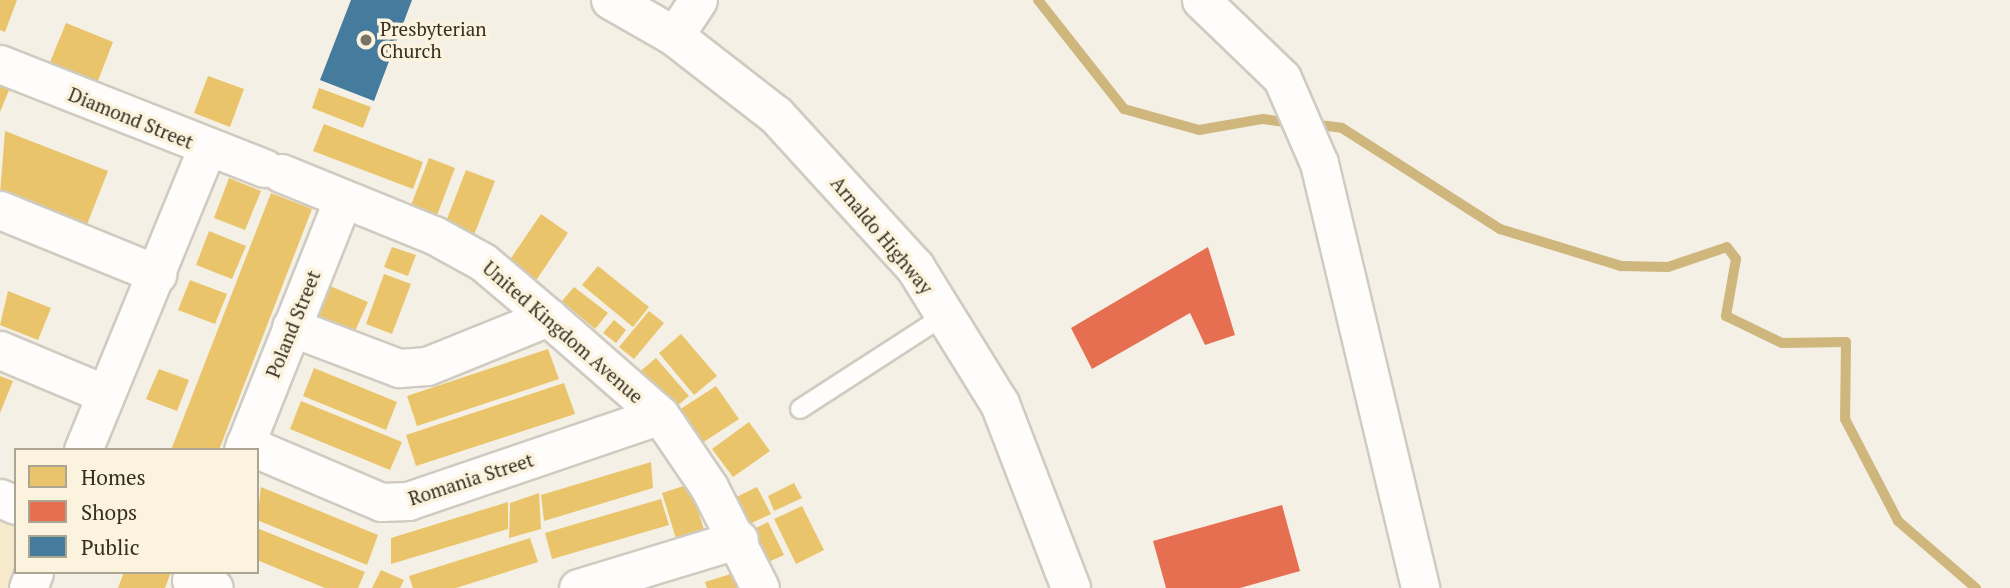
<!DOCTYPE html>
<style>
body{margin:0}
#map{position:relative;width:2010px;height:588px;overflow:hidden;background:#f5f0e5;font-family:"PT Serif",serif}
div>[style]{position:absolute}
.green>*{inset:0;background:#f7e9cb}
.homes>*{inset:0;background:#e9c46a}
.shops>*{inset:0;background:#e76f51}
.public>*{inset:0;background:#457b9d}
.stream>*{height:10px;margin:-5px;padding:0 5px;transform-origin:5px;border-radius:5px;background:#cfb67d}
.roads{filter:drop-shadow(2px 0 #d0cbc0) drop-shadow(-2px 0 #d0cbc0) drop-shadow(0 2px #d0cbc0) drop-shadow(0 -2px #d0cbc0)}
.lane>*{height:18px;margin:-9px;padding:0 9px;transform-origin:9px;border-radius:9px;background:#fefdfb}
.street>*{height:37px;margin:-18.5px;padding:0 18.5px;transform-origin:18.5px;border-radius:18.5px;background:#fefdfb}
.secondary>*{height:38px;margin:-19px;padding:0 19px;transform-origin:19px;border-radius:19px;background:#fefdfb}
.dots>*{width:19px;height:19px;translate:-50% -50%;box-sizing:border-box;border:4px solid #fcf3de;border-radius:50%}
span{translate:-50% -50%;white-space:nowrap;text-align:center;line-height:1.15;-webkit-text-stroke:7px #fcf3de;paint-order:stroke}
.poi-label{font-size:19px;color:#352f21}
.left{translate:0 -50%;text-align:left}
.street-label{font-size:19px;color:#352f21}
.legend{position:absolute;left:14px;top:448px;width:245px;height:126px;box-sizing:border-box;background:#fcf3de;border:2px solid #aca592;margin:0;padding:9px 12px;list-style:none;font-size:21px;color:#352f21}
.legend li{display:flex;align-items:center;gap:14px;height:35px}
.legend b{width:35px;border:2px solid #aca592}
</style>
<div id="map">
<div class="green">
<div style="clip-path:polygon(0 519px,16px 526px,16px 570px,8px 588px,0 588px)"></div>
</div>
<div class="homes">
<div style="clip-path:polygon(0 0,17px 0,5px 32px,0 30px)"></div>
<div style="clip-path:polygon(66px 23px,113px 42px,94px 91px,46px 72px)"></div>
<div style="clip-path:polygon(208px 76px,244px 89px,230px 127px,194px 113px)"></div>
<div style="clip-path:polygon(0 84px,10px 88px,0 112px)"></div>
<div style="clip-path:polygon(319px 88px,371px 107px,363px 128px,312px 108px)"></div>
<div style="clip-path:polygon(324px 124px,423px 162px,413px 189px,313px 151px)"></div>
<div style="clip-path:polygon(5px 131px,108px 171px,86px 227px,0 194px)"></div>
<div style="clip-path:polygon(429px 158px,455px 168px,436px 218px,410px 208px)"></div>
<div style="clip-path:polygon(466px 170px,495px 181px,474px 235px,445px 224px)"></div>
<div style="clip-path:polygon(229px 178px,261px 191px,245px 230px,214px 218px)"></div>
<div style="clip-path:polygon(271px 193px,312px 209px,219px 450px,171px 450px)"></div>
<div style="clip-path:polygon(541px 214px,568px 233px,535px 282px,507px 264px)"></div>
<div style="clip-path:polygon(209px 231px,246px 246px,232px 279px,196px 265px)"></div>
<div style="clip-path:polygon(392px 247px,416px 255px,408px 276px,384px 267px)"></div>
<div style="clip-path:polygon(598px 266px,649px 307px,633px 327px,582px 285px)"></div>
<div style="clip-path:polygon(384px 274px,411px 284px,392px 334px,366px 324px)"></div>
<div style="clip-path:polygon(190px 280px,227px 294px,215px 324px,178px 310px)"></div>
<div style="clip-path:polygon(330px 286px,368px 302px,355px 331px,317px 315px)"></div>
<div style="clip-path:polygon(574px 287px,608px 313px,595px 329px,562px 301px)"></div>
<div style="clip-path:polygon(8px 291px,51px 308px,38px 340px,0 325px)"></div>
<div style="clip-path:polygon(649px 311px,664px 323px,634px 359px,619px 347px)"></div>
<div style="clip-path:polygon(614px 320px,626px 330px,616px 343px,603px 333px)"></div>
<div style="clip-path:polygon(681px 334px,717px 376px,694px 395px,659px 353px)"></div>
<div style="clip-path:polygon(548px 349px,559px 379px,417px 426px,407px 396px)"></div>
<div style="clip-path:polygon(656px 358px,689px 396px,671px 411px,638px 373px)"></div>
<div style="clip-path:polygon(314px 368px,397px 402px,386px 430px,303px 396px)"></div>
<div style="clip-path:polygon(159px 369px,189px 380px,177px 411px,146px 399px)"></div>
<div style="clip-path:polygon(0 376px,13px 381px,0 413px)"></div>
<div style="clip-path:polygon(564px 383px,575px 414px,416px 466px,406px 435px)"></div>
<div style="clip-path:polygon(716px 386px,739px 419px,702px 443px,679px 410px)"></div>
<div style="clip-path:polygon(301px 401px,402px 442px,390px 470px,290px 429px)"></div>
<div style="clip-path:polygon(749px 422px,770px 451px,733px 477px,712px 449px)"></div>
<div style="clip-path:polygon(651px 462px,653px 488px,544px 521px,541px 495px)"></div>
<div style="clip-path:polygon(794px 483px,802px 498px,774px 511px,768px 496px)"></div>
<div style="clip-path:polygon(690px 484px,705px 533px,677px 542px,662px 493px)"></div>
<div style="clip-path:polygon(261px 487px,378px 535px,367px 565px,257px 520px)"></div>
<div style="clip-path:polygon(757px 487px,771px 514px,741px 528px,728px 501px)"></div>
<div style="clip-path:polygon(539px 493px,541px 529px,509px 538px,510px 503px)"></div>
<div style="clip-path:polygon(661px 499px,669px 525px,552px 559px,545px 533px)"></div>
<div style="clip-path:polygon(508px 502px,508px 529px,391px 564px,391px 538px)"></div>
<div style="clip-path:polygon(802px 506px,824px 550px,796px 564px,774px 519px)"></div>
<div style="clip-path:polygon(768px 522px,784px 555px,766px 563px,750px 531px)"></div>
<div style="clip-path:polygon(257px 528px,365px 572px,358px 588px,325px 588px,257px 560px)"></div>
<div style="clip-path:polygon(530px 538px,538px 562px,456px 588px,413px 588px,409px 576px)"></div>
<div style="clip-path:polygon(381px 570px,404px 580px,400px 588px,372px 588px)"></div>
<div style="clip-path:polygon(124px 572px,171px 572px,165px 588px,118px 588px)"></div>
<div style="clip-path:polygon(737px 572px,742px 588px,707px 588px,705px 582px)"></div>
</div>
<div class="shops">
<div style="clip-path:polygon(1208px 247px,1235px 335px,1205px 345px,1190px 313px,1092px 369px,1071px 328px)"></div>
<div style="clip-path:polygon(1282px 505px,1300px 571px,1240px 588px,1166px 588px,1153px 541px)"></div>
</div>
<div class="public">
<div style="clip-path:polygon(351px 0,412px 0,374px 101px,320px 80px)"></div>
</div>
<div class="stream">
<div style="left:1038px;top:0;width:139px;rotate:51.7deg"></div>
<div style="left:1124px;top:109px;width:78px;rotate:15.6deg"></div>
<div style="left:1199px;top:130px;width:65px;rotate:-9.8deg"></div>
<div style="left:1263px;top:119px;width:30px;rotate:8deg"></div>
<div style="left:1311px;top:124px;width:31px;rotate:7deg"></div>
<div style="left:1342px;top:128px;width:188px;rotate:32.6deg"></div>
<div style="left:1500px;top:229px;width:127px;rotate:17deg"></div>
<div style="left:1621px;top:266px;width:47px;rotate:1.2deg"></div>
<div style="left:1668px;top:267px;width:62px;rotate:-18.7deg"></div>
<div style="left:1727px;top:247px;width:15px;rotate:53deg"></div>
<div style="left:1736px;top:259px;width:58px;rotate:100deg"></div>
<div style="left:1726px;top:316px;width:62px;rotate:25.7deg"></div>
<div style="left:1782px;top:343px;width:64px;rotate:-0.9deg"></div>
<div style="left:1846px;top:342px;width:77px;rotate:90.7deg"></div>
<div style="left:1845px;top:419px;width:115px;rotate:62.5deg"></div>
<div style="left:1898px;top:521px;width:103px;rotate:40.7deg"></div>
</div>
<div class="roads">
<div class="lane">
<div style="left:800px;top:409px;width:175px;rotate:-32.9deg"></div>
</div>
<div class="street">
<div style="left:1201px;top:0;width:112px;rotate:43.9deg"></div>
<div style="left:1282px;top:78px;width:93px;rotate:66.5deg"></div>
<div style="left:1319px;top:163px;width:437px;rotate:76.6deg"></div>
<div style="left:674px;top:36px;width:43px;rotate:-56.3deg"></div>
<div style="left:0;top:64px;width:284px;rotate:21.5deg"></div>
<div style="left:281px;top:173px;width:165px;rotate:22.1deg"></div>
<div style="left:434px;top:235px;width:56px;rotate:28.9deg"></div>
<div style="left:483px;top:262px;width:85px;rotate:40.2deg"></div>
<div style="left:548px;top:317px;width:149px;rotate:41.2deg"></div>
<div style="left:660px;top:415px;width:87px;rotate:55.8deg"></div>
<div style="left:709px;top:487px;width:113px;rotate:63.2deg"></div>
<div style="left:0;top:210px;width:170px;rotate:22.2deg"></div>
<div style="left:291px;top:327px;width:116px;rotate:20.8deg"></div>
<div style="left:399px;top:368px;width:28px;rotate:-4deg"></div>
<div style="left:427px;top:366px;width:131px;rotate:-22deg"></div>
<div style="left:0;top:350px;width:114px;rotate:22.7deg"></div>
<div style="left:245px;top:444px;width:148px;rotate:23.1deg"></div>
<div style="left:381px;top:502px;width:27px;rotate:-2deg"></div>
<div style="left:408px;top:501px;width:266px;rotate:-18.8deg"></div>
<div style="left:83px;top:450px;width:326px;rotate:-67.7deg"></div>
<div style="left:243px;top:450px;width:270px;rotate:-68.3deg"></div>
<div style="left:0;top:498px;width:17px;rotate:24deg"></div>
<div style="left:191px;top:580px;width:24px;rotate:19deg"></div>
<div style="left:28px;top:588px;width:17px;rotate:-69deg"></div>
<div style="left:578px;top:588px;width:168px;rotate:-16.9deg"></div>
</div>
<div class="secondary">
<div style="left:611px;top:0;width:73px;rotate:29.7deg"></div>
<div style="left:674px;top:36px;width:130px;rotate:37.8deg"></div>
<div style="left:777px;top:116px;width:205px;rotate:47.6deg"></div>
<div style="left:915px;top:267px;width:161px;rotate:58.2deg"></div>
<div style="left:1000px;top:404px;width:197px;rotate:68.9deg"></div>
</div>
</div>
<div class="dots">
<div style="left:366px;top:40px;background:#787366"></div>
</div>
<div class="poi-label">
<span class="left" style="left:380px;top:40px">Presbyterian<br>Church</span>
</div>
<div class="street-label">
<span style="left:131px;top:118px;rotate:22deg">Diamond Street</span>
<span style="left:882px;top:235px;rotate:50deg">Arnaldo Highway</span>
<span style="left:293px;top:324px;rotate:-68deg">Poland Street</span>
<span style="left:563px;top:332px;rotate:41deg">United Kingdom Avenue</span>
<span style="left:471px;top:479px;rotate:-18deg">Romania Street</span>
</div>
<ul class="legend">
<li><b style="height:19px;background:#e9c46a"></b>Homes</li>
<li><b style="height:19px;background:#e76f51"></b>Shops</li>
<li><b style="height:19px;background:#457b9d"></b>Public</li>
</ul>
</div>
